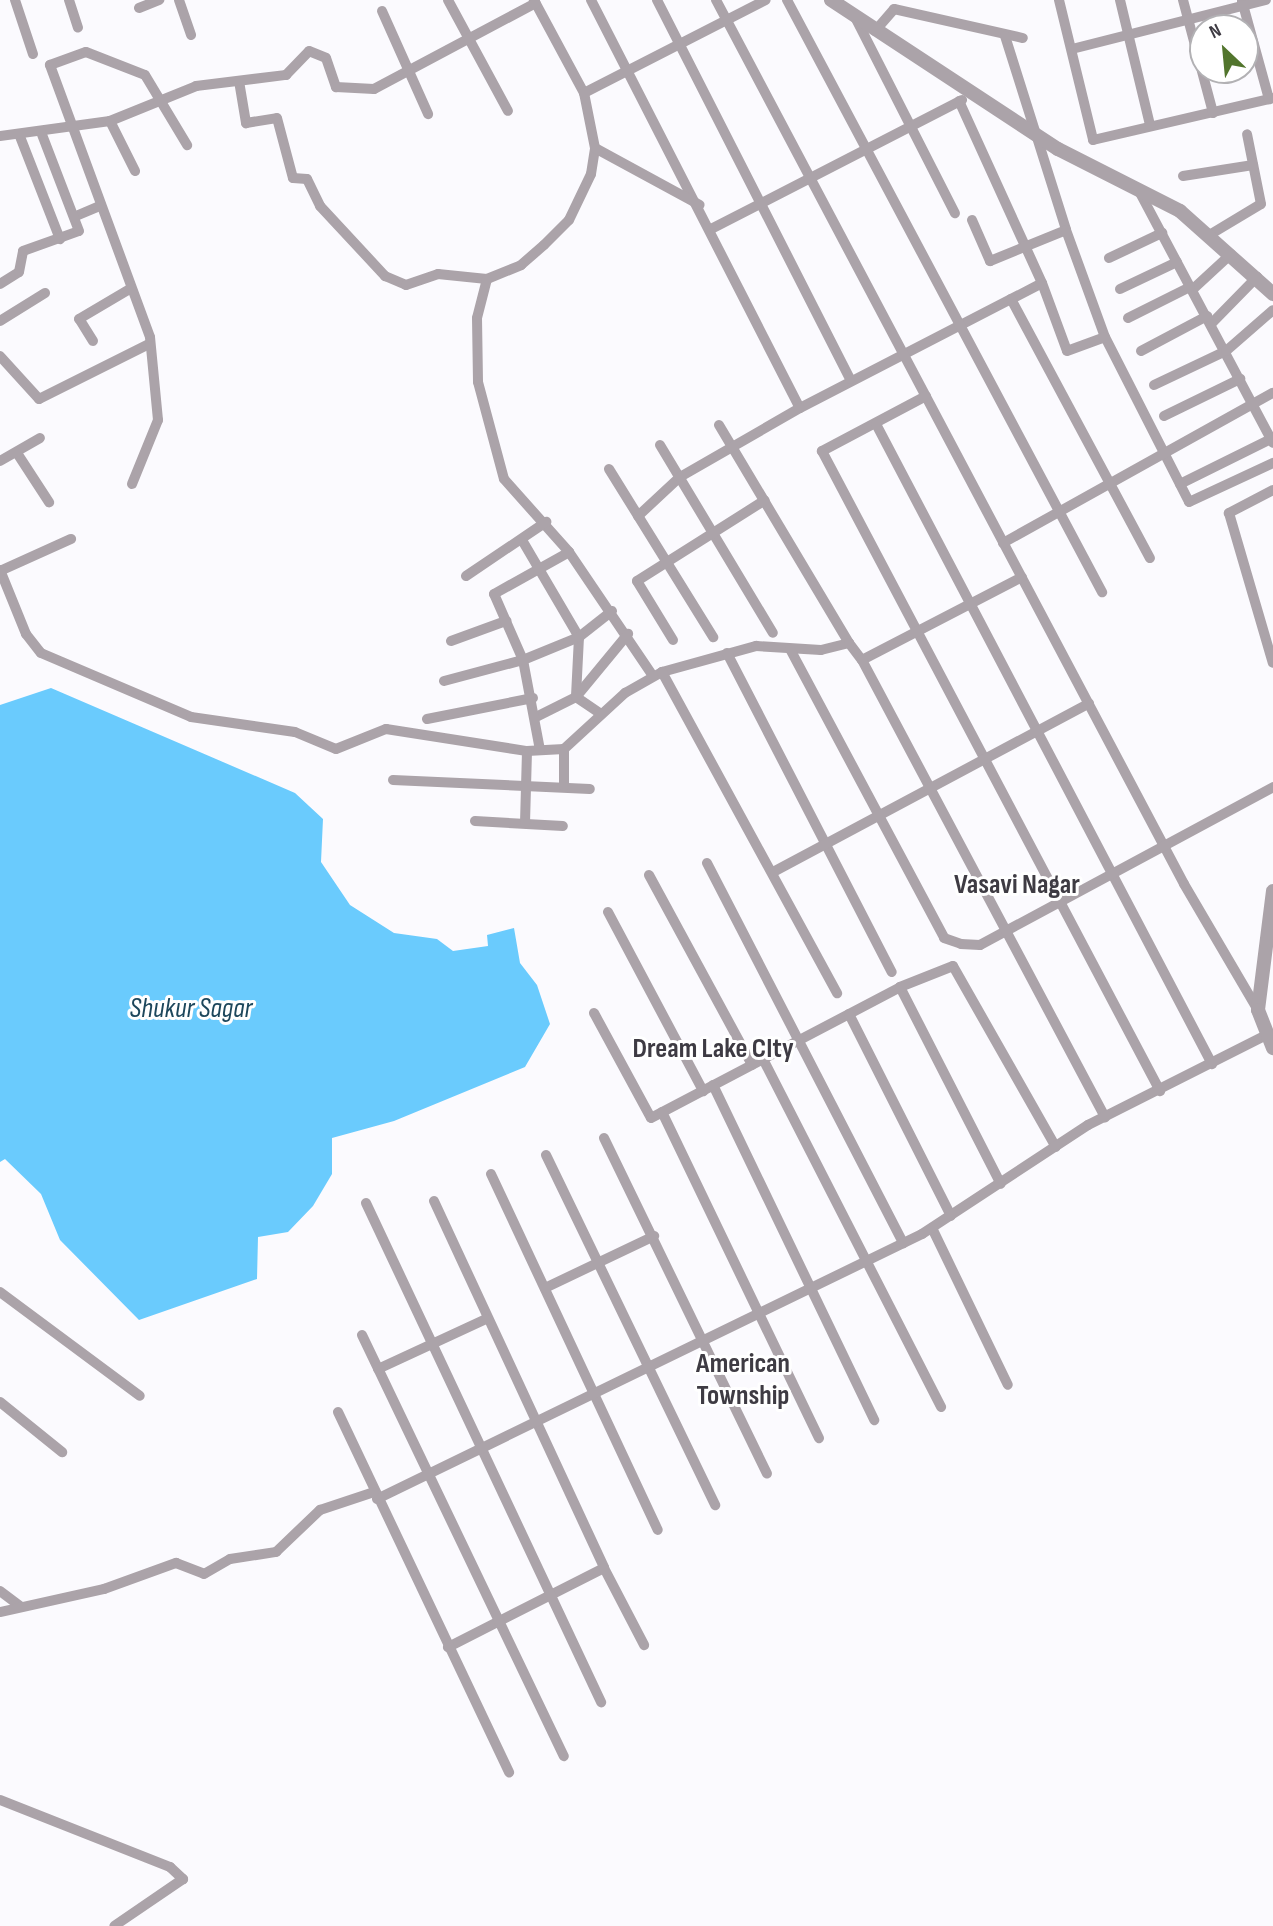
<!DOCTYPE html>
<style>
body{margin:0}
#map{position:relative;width:1273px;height:1926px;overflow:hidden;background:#fbfafe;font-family:"Sofia Sans Condensed",sans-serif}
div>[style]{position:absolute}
.water>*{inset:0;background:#6acbfd}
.minor>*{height:10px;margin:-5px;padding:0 5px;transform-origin:5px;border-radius:5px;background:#aba3a9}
.tertiary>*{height:14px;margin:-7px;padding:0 7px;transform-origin:7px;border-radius:7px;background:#aba3a9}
span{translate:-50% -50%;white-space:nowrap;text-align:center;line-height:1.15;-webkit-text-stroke:6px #fff;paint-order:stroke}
.neighbourhood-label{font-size:28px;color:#3e3b43;font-weight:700}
.water-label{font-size:28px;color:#1d475c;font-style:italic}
.north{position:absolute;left:1189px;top:14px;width:70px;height:70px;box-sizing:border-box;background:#fff;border:2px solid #b2b1b4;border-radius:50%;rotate:334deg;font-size:19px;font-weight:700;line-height:28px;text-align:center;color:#3e3b43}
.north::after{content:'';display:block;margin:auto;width:24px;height:32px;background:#52752d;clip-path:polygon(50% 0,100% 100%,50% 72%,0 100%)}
</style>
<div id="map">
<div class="water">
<div style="clip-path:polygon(51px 688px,295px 793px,323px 819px,321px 862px,350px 905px,394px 933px,437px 939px,453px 951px,488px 946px,487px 935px,514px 928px,520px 963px,537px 985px,550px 1024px,525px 1067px,394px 1121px,332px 1138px,332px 1174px,313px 1206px,288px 1232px,258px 1237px,257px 1279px,139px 1320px,60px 1240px,41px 1194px,5px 1159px,0 1162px,0 705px)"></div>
</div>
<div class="minor">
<div style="left:15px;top:0;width:57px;rotate:71.6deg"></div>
<div style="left:69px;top:0;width:29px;rotate:72deg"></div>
<div style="left:179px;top:0;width:37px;rotate:71deg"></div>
<div style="left:448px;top:0;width:126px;rotate:61.6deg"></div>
<div style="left:591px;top:0;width:458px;rotate:62.9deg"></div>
<div style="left:800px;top:408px;width:272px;rotate:-27.3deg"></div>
<div style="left:1042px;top:283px;width:200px;rotate:-114.5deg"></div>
<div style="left:657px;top:0;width:425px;rotate:63deg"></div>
<div style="left:716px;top:0;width:1000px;rotate:62.1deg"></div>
<div style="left:1184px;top:884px;width:146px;rotate:59.6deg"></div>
<div style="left:787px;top:0;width:671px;rotate:61.98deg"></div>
<div style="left:1059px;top:0;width:144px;rotate:76.3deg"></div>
<div style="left:1093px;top:140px;width:185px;rotate:-13.1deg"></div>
<div style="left:1120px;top:0;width:129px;rotate:76.5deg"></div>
<div style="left:1183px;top:0;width:117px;rotate:75.1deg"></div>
<div style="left:1242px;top:1px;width:102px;rotate:74.6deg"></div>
<div style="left:139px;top:8px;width:22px;rotate:-22deg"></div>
<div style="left:382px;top:11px;width:113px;rotate:65.9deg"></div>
<div style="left:856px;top:19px;width:218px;rotate:63deg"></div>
<div style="left:875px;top:31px;width:29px;rotate:-49deg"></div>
<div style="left:894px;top:9px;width:132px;rotate:12.7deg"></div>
<div style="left:1005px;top:36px;width:203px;rotate:72.5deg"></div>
<div style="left:1072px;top:49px;width:200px;rotate:-14.2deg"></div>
<div style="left:239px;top:81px;width:43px;rotate:80.5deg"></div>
<div style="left:246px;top:123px;width:31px;rotate:-9deg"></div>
<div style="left:277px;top:118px;width:62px;rotate:75.1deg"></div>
<div style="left:293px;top:178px;width:14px;rotate:4deg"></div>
<div style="left:307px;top:179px;width:30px;rotate:64deg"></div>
<div style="left:320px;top:206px;width:96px;rotate:47.1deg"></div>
<div style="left:385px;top:276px;width:23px;rotate:23deg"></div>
<div style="left:406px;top:285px;width:34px;rotate:-19deg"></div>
<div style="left:438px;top:274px;width:49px;rotate:5.8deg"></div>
<div style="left:487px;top:279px;width:37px;rotate:-22deg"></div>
<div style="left:521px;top:265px;width:30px;rotate:-41deg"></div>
<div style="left:544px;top:245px;width:35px;rotate:-45deg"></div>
<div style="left:569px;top:220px;width:51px;rotate:-64.4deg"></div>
<div style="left:591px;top:174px;width:26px;rotate:-81deg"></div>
<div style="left:595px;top:148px;width:56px;rotate:-101.3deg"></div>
<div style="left:584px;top:93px;width:106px;rotate:-118.3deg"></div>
<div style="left:584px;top:93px;width:204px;rotate:-27.1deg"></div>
<div style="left:110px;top:121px;width:56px;rotate:63.4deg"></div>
<div style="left:19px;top:134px;width:113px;rotate:68.7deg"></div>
<div style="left:0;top:136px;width:111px;rotate:-7.8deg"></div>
<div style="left:110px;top:121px;width:93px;rotate:-22.1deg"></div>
<div style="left:196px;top:86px;width:91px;rotate:-7deg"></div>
<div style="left:286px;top:75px;width:33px;rotate:-46deg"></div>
<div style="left:309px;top:51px;width:18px;rotate:22deg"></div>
<div style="left:326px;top:58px;width:31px;rotate:71deg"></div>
<div style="left:336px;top:87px;width:38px;rotate:3deg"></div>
<div style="left:374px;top:89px;width:183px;rotate:-28deg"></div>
<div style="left:595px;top:148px;width:119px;rotate:28.5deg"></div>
<div style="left:1183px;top:176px;width:71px;rotate:-8.9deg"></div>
<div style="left:1139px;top:191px;width:285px;rotate:62deg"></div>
<div style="left:76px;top:216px;width:26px;rotate:-23deg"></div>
<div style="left:972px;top:220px;width:45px;rotate:66.3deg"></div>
<div style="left:990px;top:261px;width:82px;rotate:-22.2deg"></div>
<div style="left:1066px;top:230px;width:114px;rotate:70deg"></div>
<div style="left:1105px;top:337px;width:185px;rotate:63deg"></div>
<div style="left:1189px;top:502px;width:93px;rotate:-24.9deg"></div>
<div style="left:713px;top:228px;width:280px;rotate:-27.2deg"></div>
<div style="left:1211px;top:234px;width:58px;rotate:-31deg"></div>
<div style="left:1261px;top:204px;width:71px;rotate:-101.3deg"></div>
<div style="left:1109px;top:258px;width:59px;rotate:-25.3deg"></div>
<div style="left:487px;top:279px;width:40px;rotate:104.4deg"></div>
<div style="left:477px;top:318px;width:64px;rotate:89.1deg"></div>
<div style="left:478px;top:382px;width:100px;rotate:75deg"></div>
<div style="left:504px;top:479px;width:98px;rotate:48.3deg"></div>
<div style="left:569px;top:552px;width:150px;rotate:55.9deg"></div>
<div style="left:1042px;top:283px;width:72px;rotate:69.8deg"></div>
<div style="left:1067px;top:351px;width:40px;rotate:-20.2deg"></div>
<div style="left:0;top:284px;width:22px;rotate:-32deg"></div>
<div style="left:19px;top:272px;width:21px;rotate:-79deg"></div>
<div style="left:23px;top:251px;width:59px;rotate:-19.7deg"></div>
<div style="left:79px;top:231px;width:106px;rotate:-111deg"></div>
<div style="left:1120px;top:289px;width:63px;rotate:-25.3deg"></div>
<div style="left:1192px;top:290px;width:53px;rotate:-42.7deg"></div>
<div style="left:1011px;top:299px;width:294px;rotate:61.8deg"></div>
<div style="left:1128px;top:318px;width:69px;rotate:-26.6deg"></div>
<div style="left:0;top:321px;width:53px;rotate:-31.9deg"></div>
<div style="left:1211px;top:324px;width:66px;rotate:-45.6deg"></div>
<div style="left:93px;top:341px;width:26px;rotate:-122deg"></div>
<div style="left:79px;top:319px;width:57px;rotate:-30.6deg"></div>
<div style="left:1141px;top:351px;width:75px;rotate:-27.9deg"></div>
<div style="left:0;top:356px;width:58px;rotate:47.8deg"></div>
<div style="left:39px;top:399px;width:123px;rotate:-26.6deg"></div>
<div style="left:1154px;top:385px;width:80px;rotate:-25.3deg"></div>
<div style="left:1226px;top:351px;width:62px;rotate:-41.1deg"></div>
<div style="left:926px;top:396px;width:118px;rotate:152.1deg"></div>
<div style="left:822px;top:451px;width:724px;rotate:62.16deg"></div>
<div style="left:1164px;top:416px;width:85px;rotate:-26deg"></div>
<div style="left:876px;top:424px;width:723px;rotate:62.3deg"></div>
<div style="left:719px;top:425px;width:254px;rotate:59.2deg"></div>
<div style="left:660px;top:445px;width:219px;rotate:59deg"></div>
<div style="left:17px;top:453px;width:59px;rotate:56.9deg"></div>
<div style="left:0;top:461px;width:46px;rotate:-29.9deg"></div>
<div style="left:609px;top:469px;width:198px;rotate:58.2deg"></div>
<div style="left:132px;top:484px;width:69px;rotate:-67.9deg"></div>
<div style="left:158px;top:420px;width:83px;rotate:-95.5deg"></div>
<div style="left:150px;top:337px;width:290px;rotate:-110.2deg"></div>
<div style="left:50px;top:65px;width:38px;rotate:-20deg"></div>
<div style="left:86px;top:52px;width:63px;rotate:21.3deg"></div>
<div style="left:145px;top:75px;width:82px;rotate:59deg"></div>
<div style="left:1180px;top:484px;width:102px;rotate:-26.3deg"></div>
<div style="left:1273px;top:490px;width:50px;rotate:152.4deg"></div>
<div style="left:1229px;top:513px;width:156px;rotate:73.7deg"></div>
<div style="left:638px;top:516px;width:57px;rotate:-42.9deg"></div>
<div style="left:680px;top:477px;width:138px;rotate:-29.9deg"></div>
<div style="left:522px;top:540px;width:113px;rotate:59.6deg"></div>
<div style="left:579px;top:637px;width:60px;rotate:92.9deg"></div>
<div style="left:576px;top:697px;width:30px;rotate:34deg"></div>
<div style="left:1003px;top:543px;width:309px;rotate:-29.1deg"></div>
<div style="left:0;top:570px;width:69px;rotate:67.9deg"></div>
<div style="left:26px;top:634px;width:24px;rotate:52deg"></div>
<div style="left:41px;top:653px;width:163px;rotate:23.1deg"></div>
<div style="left:191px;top:717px;width:105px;rotate:8.2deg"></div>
<div style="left:295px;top:732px;width:44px;rotate:22.5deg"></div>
<div style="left:336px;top:749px;width:54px;rotate:-21.8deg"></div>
<div style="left:386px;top:729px;width:143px;rotate:8.9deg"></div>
<div style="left:527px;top:751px;width:37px;rotate:-3deg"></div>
<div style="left:564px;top:749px;width:83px;rotate:-42.6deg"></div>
<div style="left:625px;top:693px;width:43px;rotate:-29.6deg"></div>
<div style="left:662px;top:672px;width:98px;rotate:-15.5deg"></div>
<div style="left:756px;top:646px;width:65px;rotate:3.5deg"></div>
<div style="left:821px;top:650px;width:29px;rotate:-14deg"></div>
<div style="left:849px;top:643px;width:21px;rotate:53deg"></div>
<div style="left:862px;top:660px;width:180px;rotate:-27.4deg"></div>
<div style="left:0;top:571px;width:78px;rotate:-24.3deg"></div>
<div style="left:466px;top:576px;width:97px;rotate:-34deg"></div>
<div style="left:673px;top:640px;width:69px;rotate:-121.4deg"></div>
<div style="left:637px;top:581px;width:151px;rotate:-32.3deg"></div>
<div style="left:451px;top:641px;width:59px;rotate:-20deg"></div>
<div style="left:790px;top:649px;width:327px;rotate:61.9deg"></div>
<div style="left:944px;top:938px;width:18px;rotate:19deg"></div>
<div style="left:961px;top:944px;width:19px;rotate:3deg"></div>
<div style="left:980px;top:945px;width:333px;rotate:-28.3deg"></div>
<div style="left:727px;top:653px;width:359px;rotate:62.7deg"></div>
<div style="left:862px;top:660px;width:518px;rotate:62deg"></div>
<div style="left:662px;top:672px;width:366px;rotate:61.4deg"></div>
<div style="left:444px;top:681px;width:82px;rotate:-14.9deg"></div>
<div style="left:523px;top:660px;width:72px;rotate:-113.7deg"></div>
<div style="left:494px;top:594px;width:86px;rotate:-29.2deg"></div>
<div style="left:538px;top:716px;width:42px;rotate:-26.6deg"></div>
<div style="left:576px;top:697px;width:82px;rotate:-50.5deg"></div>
<div style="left:427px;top:719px;width:108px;rotate:-11.2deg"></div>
<div style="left:540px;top:750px;width:92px;rotate:-100.7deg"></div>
<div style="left:523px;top:660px;width:61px;rotate:-22.3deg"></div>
<div style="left:579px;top:637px;width:42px;rotate:-38.2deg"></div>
<div style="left:393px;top:780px;width:197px;rotate:2.6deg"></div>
<div style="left:564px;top:787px;width:38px;rotate:-90deg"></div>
<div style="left:475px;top:821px;width:88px;rotate:3.3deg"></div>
<div style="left:525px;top:823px;width:72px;rotate:-88.4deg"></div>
<div style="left:707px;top:863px;width:428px;rotate:62.7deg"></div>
<div style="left:775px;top:871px;width:356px;rotate:-28.1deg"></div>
<div style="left:649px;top:875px;width:216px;rotate:61.5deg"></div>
<div style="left:608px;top:912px;width:203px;rotate:62deg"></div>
<div style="left:900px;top:987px;width:221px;rotate:62.9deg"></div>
<div style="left:594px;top:1013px;width:119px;rotate:61.5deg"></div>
<div style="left:651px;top:1118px;width:281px;rotate:-27.7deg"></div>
<div style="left:900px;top:987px;width:57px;rotate:-21.6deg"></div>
<div style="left:953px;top:966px;width:208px;rotate:60.4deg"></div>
<div style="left:849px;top:1014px;width:226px;rotate:63.2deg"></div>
<div style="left:763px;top:1059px;width:391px;rotate:62.9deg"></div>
<div style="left:713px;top:1085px;width:372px;rotate:64.3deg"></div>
<div style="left:662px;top:1112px;width:362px;rotate:64.3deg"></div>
<div style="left:604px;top:1138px;width:373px;rotate:64.1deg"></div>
<div style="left:546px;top:1155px;width:389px;rotate:64.2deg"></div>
<div style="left:491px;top:1174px;width:393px;rotate:64.9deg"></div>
<div style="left:434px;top:1201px;width:404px;rotate:65.1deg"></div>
<div style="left:604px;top:1568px;width:175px;rotate:153.1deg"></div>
<div style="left:366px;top:1203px;width:552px;rotate:64.78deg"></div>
<div style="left:932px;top:1228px;width:174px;rotate:64.2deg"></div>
<div style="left:545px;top:1288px;width:121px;rotate:-25.5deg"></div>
<div style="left:0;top:1292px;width:174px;rotate:36.6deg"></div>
<div style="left:362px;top:1335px;width:467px;rotate:64.4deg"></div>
<div style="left:378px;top:1369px;width:119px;rotate:-24.8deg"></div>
<div style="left:0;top:1402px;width:80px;rotate:38.9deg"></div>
<div style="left:338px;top:1412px;width:399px;rotate:64.6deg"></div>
<div style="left:377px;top:1499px;width:606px;rotate:-25.93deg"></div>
<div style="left:922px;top:1234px;width:199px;rotate:-33.3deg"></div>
<div style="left:1088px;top:1125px;width:202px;rotate:-26.8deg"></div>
<div style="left:604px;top:1568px;width:87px;rotate:62.5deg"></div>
<div style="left:0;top:1591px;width:25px;rotate:37deg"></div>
<div style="left:0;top:1612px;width:107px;rotate:-12.5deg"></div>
<div style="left:104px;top:1589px;width:77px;rotate:-19.9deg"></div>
<div style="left:176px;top:1563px;width:30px;rotate:21deg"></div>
<div style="left:204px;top:1574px;width:30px;rotate:-30deg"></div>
<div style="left:230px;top:1559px;width:47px;rotate:-8.7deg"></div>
<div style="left:276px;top:1552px;width:61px;rotate:-43.7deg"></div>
<div style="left:320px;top:1510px;width:57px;rotate:-18.4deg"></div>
<div style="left:0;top:1800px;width:183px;rotate:21.5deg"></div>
<div style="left:170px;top:1867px;width:18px;rotate:43deg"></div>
<div style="left:183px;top:1879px;width:83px;rotate:145.7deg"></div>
</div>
<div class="tertiary">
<div style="left:831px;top:0;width:272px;rotate:33.3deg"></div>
<div style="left:1058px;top:149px;width:137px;rotate:26.9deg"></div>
<div style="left:1180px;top:211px;width:125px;rotate:41.7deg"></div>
<div style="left:1273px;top:891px;width:120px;rotate:97.2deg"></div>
<div style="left:1258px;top:1010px;width:41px;rotate:68.5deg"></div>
</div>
<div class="neighbourhood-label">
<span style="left:1017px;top:885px">Vasavi Nagar</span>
<span style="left:713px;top:1049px">Dream Lake CIty</span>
<span style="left:743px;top:1380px">American<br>Township</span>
</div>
<div class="water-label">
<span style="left:191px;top:1009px">Shukur Sagar</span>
</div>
<div class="north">N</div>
</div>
